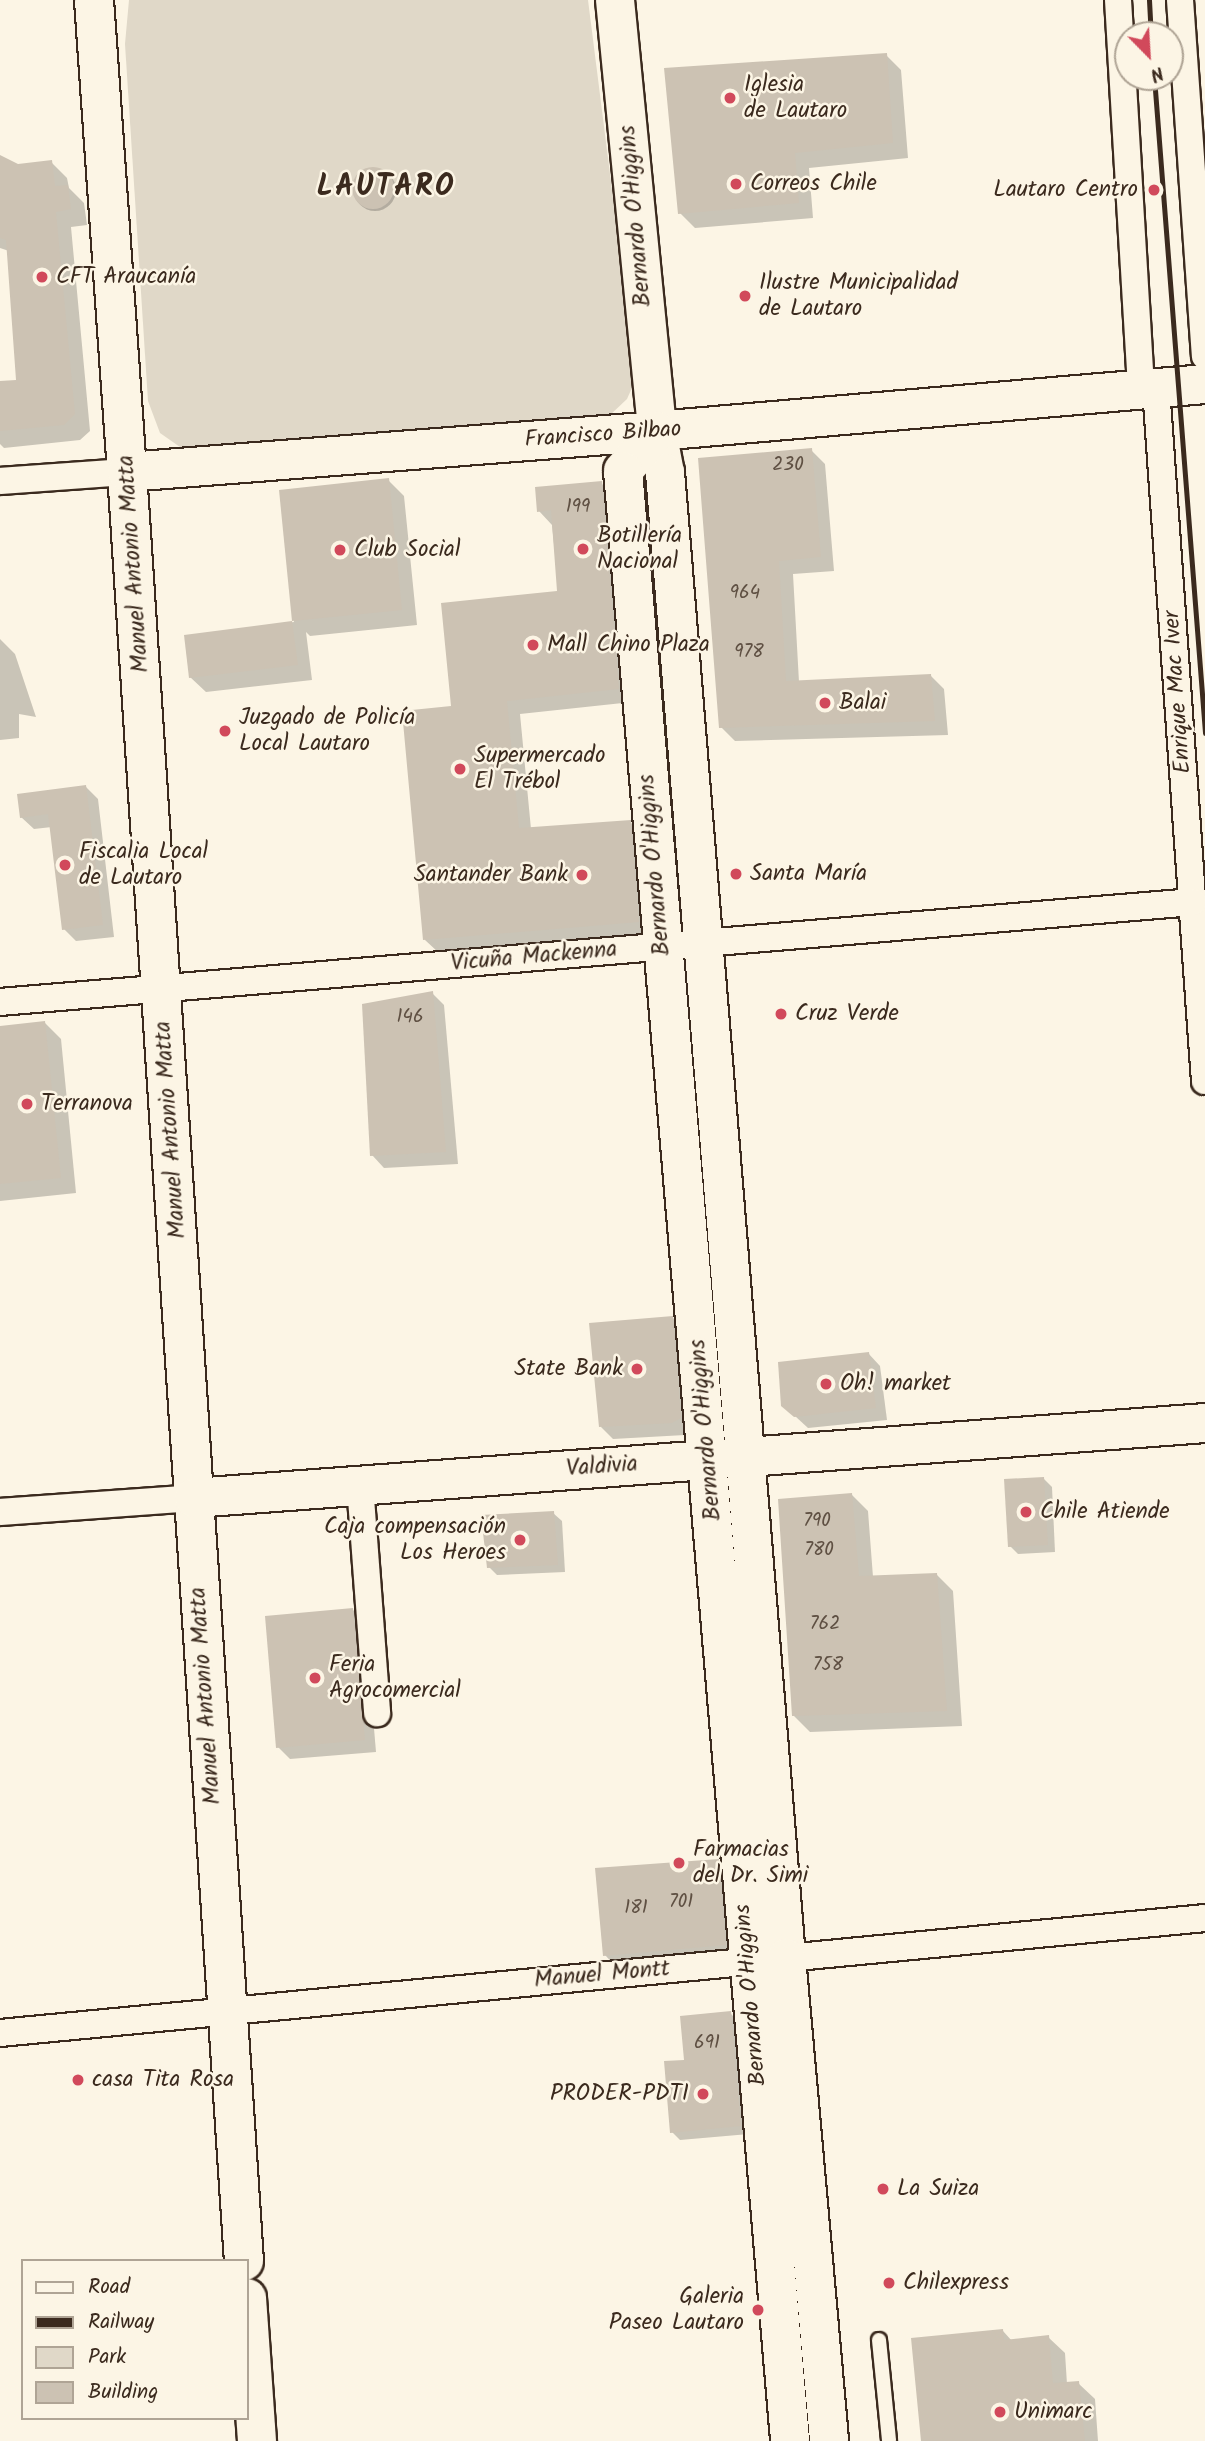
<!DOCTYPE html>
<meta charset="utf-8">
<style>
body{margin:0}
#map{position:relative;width:1205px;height:2441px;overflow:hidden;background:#fcf5e5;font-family:Kalam,sans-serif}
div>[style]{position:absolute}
.green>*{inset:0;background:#e0d8c8}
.shadow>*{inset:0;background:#0003}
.round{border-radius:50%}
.building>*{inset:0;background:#ccc2b3}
.roads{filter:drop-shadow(2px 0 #3b2a1e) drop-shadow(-2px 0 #3b2a1e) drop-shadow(0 2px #3b2a1e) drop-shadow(0 -2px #3b2a1e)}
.lane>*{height:14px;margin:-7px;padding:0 7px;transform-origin:7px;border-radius:7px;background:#fcf5e5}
.street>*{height:26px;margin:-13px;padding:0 13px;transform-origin:13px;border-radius:13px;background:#fcf5e5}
.secondary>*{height:38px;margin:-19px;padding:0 19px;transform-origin:19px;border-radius:19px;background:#fcf5e5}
.primary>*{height:38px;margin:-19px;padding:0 19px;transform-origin:19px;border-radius:19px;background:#fcf5e5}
.rail>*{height:5px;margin:-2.5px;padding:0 2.5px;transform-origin:2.5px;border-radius:2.5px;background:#3b2a1e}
.dots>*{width:19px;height:19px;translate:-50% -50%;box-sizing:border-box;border:4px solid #fcf5e5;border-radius:50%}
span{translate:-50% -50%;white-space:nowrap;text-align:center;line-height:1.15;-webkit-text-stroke:5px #fcf5e5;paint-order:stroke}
.number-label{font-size:19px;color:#5f5043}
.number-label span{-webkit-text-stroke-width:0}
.poi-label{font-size:23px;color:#3b2a1e}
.left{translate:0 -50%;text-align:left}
.right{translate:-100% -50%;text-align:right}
.street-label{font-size:23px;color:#3b2a1e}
.district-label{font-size:30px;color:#3b2a1e;font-weight:700;letter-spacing:2px}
.legend{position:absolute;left:21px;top:2259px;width:228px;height:161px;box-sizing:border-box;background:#fcf5e5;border:2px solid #afa495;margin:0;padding:9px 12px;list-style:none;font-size:21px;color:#3b2a1e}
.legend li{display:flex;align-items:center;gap:14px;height:35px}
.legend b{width:35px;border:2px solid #afa495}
.north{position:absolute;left:1114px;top:21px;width:70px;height:70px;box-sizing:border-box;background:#fcf5e5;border:2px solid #afa495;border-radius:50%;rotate:156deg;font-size:19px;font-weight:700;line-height:28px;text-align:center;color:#3b2a1e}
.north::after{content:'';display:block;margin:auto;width:24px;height:32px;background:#d1495b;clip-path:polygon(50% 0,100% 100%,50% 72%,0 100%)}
</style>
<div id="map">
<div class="green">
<div style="clip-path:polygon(129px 0,588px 0,633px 356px,635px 381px,627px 399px,608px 417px,204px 451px,180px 447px,160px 433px,148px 401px,125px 44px)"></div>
</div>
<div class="shadow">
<div style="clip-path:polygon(886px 55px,901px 70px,908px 158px,809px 168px,813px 218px,695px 228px,680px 213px)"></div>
<div style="clip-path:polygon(0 157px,18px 165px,51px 162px,67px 178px,69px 188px,84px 203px,87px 225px,71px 227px,90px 431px,80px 440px,4px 448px,0 444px,0 383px,18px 381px,9px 251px,0 248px)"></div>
<div class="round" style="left:354px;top:169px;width:42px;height:42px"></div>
<div style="clip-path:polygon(811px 450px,825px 464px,834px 571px,793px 574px,799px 682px,930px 675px,944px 689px,948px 735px,735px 741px,721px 727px)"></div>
<div style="clip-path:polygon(388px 480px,404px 496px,417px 625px,310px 636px,306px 632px,312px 680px,206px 692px,190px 677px,186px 636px,294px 622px,281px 492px)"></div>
<div style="clip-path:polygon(601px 483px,615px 497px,632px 702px,520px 714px,531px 829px,630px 822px,644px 836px,652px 936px,439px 953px,425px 940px,453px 707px,559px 593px,552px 525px,539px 511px)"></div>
<div style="clip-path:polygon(0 639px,15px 654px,36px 717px,19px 714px,19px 738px,0 740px)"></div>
<div style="clip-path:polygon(86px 787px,98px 799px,114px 937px,76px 941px,64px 929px,52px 827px,34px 829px,21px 817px)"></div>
<div style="clip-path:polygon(432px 993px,444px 1005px,458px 1164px,384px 1168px,372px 1155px)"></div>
<div style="clip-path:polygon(45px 1023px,61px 1039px,76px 1193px,0 1201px,0 1028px)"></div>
<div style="clip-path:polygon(672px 1317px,684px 1330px,693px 1430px,685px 1435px,613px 1439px,601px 1427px)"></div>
<div style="clip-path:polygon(868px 1353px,880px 1366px,887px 1420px,808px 1428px,783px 1405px)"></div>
<div style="clip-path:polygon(1044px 1479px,1052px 1487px,1055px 1552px,1018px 1554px,1010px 1546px)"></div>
<div style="clip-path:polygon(852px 1495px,868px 1511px,873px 1577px,937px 1575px,953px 1591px,962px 1726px,810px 1732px,794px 1716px)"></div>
<div style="clip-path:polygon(553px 1513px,562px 1521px,565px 1572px,497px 1575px,489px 1567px)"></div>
<div style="clip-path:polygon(353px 1610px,365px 1622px,376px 1752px,290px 1759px,278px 1747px)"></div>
<div style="clip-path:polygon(718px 1861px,730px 1873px,737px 1957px,617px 1968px,605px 1955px)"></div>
<div style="clip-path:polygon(730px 2013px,738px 2021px,749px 2134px,680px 2140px,672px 2132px,686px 2061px)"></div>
<div style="clip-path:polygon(1003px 2331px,1012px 2341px,1048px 2337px,1065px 2353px,1067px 2384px,1078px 2383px,1095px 2399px,1098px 2441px,922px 2441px)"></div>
</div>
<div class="building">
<div style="clip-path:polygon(887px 53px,893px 143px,795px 153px,799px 203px,678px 214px,664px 68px)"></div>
<div style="clip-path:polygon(0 155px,18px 164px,52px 160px,55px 186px,68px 185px,71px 209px,56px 212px,75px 414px,64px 425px,0 431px,0 381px,16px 380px,6px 240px,0 238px)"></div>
<div class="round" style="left:352px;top:167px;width:42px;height:42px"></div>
<div style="clip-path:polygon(812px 448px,821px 557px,779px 561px,786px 681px,931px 674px,935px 721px,719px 728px,698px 458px)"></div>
<div style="clip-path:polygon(389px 478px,402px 610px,292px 621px,279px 490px)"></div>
<div style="clip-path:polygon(602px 481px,619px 689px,507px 701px,519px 828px,631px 820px,639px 922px,423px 940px,402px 711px,451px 706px,441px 603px,557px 591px,551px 510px,537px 512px,535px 487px)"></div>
<div style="clip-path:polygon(292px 621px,298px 665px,189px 678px,184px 635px)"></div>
<div style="clip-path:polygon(86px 785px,103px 925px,62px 930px,48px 814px,20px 818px,17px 794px)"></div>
<div style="clip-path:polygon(433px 991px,446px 1152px,370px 1156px,362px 1004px)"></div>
<div style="clip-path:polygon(45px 1021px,61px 1178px,0 1184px,0 1026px)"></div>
<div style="clip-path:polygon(673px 1316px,681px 1418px,672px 1423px,599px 1427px,589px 1323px)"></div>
<div style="clip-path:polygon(869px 1352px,876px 1408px,794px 1417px,781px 1406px,778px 1362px)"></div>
<div style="clip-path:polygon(1044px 1477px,1048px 1545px,1008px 1547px,1004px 1479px)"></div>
<div style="clip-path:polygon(852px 1493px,859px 1576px,937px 1573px,947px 1711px,792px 1716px,778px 1499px)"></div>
<div style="clip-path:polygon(554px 1511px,558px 1565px,487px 1568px,481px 1515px)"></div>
<div style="clip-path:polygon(353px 1608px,365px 1740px,276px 1748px,265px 1616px)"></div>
<div style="clip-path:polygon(719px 1859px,726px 1945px,603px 1956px,595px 1868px)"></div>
<div style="clip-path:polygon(731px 2011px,741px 2126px,670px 2133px,664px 2061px,684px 2060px,680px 2016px)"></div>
<div style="clip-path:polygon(1003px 2329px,1004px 2340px,1049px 2335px,1053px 2383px,1079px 2381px,1085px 2441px,921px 2441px,911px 2338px)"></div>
</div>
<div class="roads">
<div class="lane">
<div style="left:879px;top:2340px;width:101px;rotate:84.3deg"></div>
</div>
<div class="street">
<div style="left:1118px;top:0;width:390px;rotate:86.6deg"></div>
<div style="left:1180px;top:0;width:357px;rotate:86deg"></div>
<div style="left:1156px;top:388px;width:695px;rotate:85.96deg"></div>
<div style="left:0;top:481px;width:127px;rotate:-4.1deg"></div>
<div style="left:0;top:1002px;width:1197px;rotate:-4.79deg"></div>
<div style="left:360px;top:1485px;width:229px;rotate:85.7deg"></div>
<div style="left:0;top:1512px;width:195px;rotate:-4.1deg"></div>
<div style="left:0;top:2033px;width:1210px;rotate:-5.45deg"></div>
</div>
<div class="secondary">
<div style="left:657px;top:431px;width:550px;rotate:-4.9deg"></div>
<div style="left:127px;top:472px;width:1793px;rotate:86.26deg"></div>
<div style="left:194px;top:1498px;width:1014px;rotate:-4.24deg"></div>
<div style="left:247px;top:2298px;width:143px;rotate:86deg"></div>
</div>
<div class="primary">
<div style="left:94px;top:0;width:473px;rotate:86deg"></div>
<div style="left:127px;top:472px;width:532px;rotate:-4.42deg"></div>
<div style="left:615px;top:0;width:433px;rotate:84.4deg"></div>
<div style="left:657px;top:431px;width:43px;rotate:79.2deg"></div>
<div style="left:665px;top:473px;width:1490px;rotate:85.34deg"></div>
<div style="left:786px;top:1958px;width:485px;rotate:84.9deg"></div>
<div style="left:657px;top:431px;width:52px;rotate:130.4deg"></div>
<div style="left:623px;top:471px;width:1977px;rotate:85.15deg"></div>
</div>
</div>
<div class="rail">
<div style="left:1149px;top:0;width:35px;rotate:87deg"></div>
<div style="left:1154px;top:77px;width:658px;rotate:85.55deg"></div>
</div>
<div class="dots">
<div style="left:730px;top:98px;background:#d1495b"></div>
<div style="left:736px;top:184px;background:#d1495b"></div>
<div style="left:1154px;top:190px;background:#d1495b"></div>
<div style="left:42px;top:277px;background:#d1495b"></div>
<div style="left:745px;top:296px;background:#d1495b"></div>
<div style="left:583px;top:549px;background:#d1495b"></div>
<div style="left:340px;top:550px;background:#d1495b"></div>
<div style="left:533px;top:645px;background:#d1495b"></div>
<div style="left:825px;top:703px;background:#d1495b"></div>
<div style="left:225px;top:731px;background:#d1495b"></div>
<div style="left:460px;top:769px;background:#d1495b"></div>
<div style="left:65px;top:865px;background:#d1495b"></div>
<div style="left:736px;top:874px;background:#d1495b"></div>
<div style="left:582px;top:875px;background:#d1495b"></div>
<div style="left:781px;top:1014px;background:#d1495b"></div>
<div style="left:27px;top:1104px;background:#d1495b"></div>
<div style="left:637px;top:1369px;background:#d1495b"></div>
<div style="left:826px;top:1384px;background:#d1495b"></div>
<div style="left:1026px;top:1512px;background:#d1495b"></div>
<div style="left:520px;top:1540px;background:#d1495b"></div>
<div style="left:315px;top:1678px;background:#d1495b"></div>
<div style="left:679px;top:1863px;background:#d1495b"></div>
<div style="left:78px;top:2080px;background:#d1495b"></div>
<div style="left:703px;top:2094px;background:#d1495b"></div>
<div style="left:883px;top:2189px;background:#d1495b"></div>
<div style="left:889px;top:2283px;background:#d1495b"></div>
<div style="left:758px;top:2310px;background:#d1495b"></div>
<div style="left:1000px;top:2412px;background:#d1495b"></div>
</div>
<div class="number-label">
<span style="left:788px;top:466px">230</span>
<span style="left:578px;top:508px">199</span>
<span style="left:745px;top:594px">964</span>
<span style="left:749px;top:653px">978</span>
<span style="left:410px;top:1018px">146</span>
<span style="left:817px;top:1522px">790</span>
<span style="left:819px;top:1551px">780</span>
<span style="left:825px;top:1625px">762</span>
<span style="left:828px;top:1666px">758</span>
<span style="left:681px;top:1903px">701</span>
<span style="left:636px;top:1909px">181</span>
<span style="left:707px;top:2044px">691</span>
</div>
<div class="poi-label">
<span class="left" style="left:744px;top:98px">Iglesia<br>de Lautaro</span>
<span class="left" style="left:750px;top:184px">Correos Chile</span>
<span class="right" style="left:1138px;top:190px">Lautaro Centro</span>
<span class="left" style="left:56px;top:277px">CFT Araucanía</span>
<span class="left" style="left:759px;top:296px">Ilustre Municipalidad<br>de Lautaro</span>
<span class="left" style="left:597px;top:549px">Botillería<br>Nacional</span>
<span class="left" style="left:354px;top:550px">Club Social</span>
<span class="left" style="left:547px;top:645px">Mall Chino Plaza</span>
<span class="left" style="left:839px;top:703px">Balai</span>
<span class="left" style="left:239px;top:731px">Juzgado de Policía<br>Local Lautaro</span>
<span class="left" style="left:474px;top:769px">Supermercado<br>El Trébol</span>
<span class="left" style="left:79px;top:865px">Fiscalia Local<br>de Lautaro</span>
<span class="left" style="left:750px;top:874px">Santa María</span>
<span class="right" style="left:568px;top:875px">Santander Bank</span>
<span class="left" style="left:795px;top:1014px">Cruz Verde</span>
<span class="left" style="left:41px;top:1104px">Terranova</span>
<span class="right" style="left:623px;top:1369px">State Bank</span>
<span class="left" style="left:840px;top:1384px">Oh! market</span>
<span class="left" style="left:1040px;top:1512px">Chile Atiende</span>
<span class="right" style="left:506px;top:1540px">Caja compensación<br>Los Heroes</span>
<span class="left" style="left:329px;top:1678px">Feria<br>Agrocomercial</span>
<span class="left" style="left:693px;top:1863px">Farmacias<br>del Dr. Simi</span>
<span class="left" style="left:92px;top:2080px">casa Tita Rosa</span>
<span class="right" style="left:689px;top:2094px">PRODER-PDTI</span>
<span class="left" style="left:897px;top:2189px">La Suiza</span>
<span class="left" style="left:903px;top:2283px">Chilexpress</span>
<span class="right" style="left:744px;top:2310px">Galeria<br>Paseo Lautaro</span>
<span class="left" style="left:1014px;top:2412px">Unimarc</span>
</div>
<div class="street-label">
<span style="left:636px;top:216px;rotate:-95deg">Bernardo O'Higgins</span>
<span style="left:603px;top:435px;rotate:-4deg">Francisco Bilbao</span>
<span style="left:134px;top:564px;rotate:-94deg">Manuel Antonio Matta</span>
<span style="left:1178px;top:692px;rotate:-94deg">Enrique Mac Iver</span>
<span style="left:655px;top:865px;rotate:-95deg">Bernardo O'Higgins</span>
<span style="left:534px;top:957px;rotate:-5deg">Vicuña Mackenna</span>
<span style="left:171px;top:1130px;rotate:-94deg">Manuel Antonio Matta</span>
<span style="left:706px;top:1430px;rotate:-95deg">Bernardo O'Higgins</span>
<span style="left:602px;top:1467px;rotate:-4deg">Valdivia</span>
<span style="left:206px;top:1696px;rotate:-94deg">Manuel Antonio Matta</span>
<span style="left:602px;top:1975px;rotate:-5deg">Manuel Montt</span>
<span style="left:751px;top:1995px;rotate:-95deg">Bernardo O'Higgins</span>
</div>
<div class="district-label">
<span style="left:386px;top:187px">LAUTARO</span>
</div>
<ul class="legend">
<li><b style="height:9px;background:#fcf5e5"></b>Road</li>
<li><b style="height:9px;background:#3b2a1e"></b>Railway</li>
<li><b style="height:19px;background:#e0d8c8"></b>Park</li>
<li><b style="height:19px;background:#ccc2b3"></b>Building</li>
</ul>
<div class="north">N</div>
</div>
